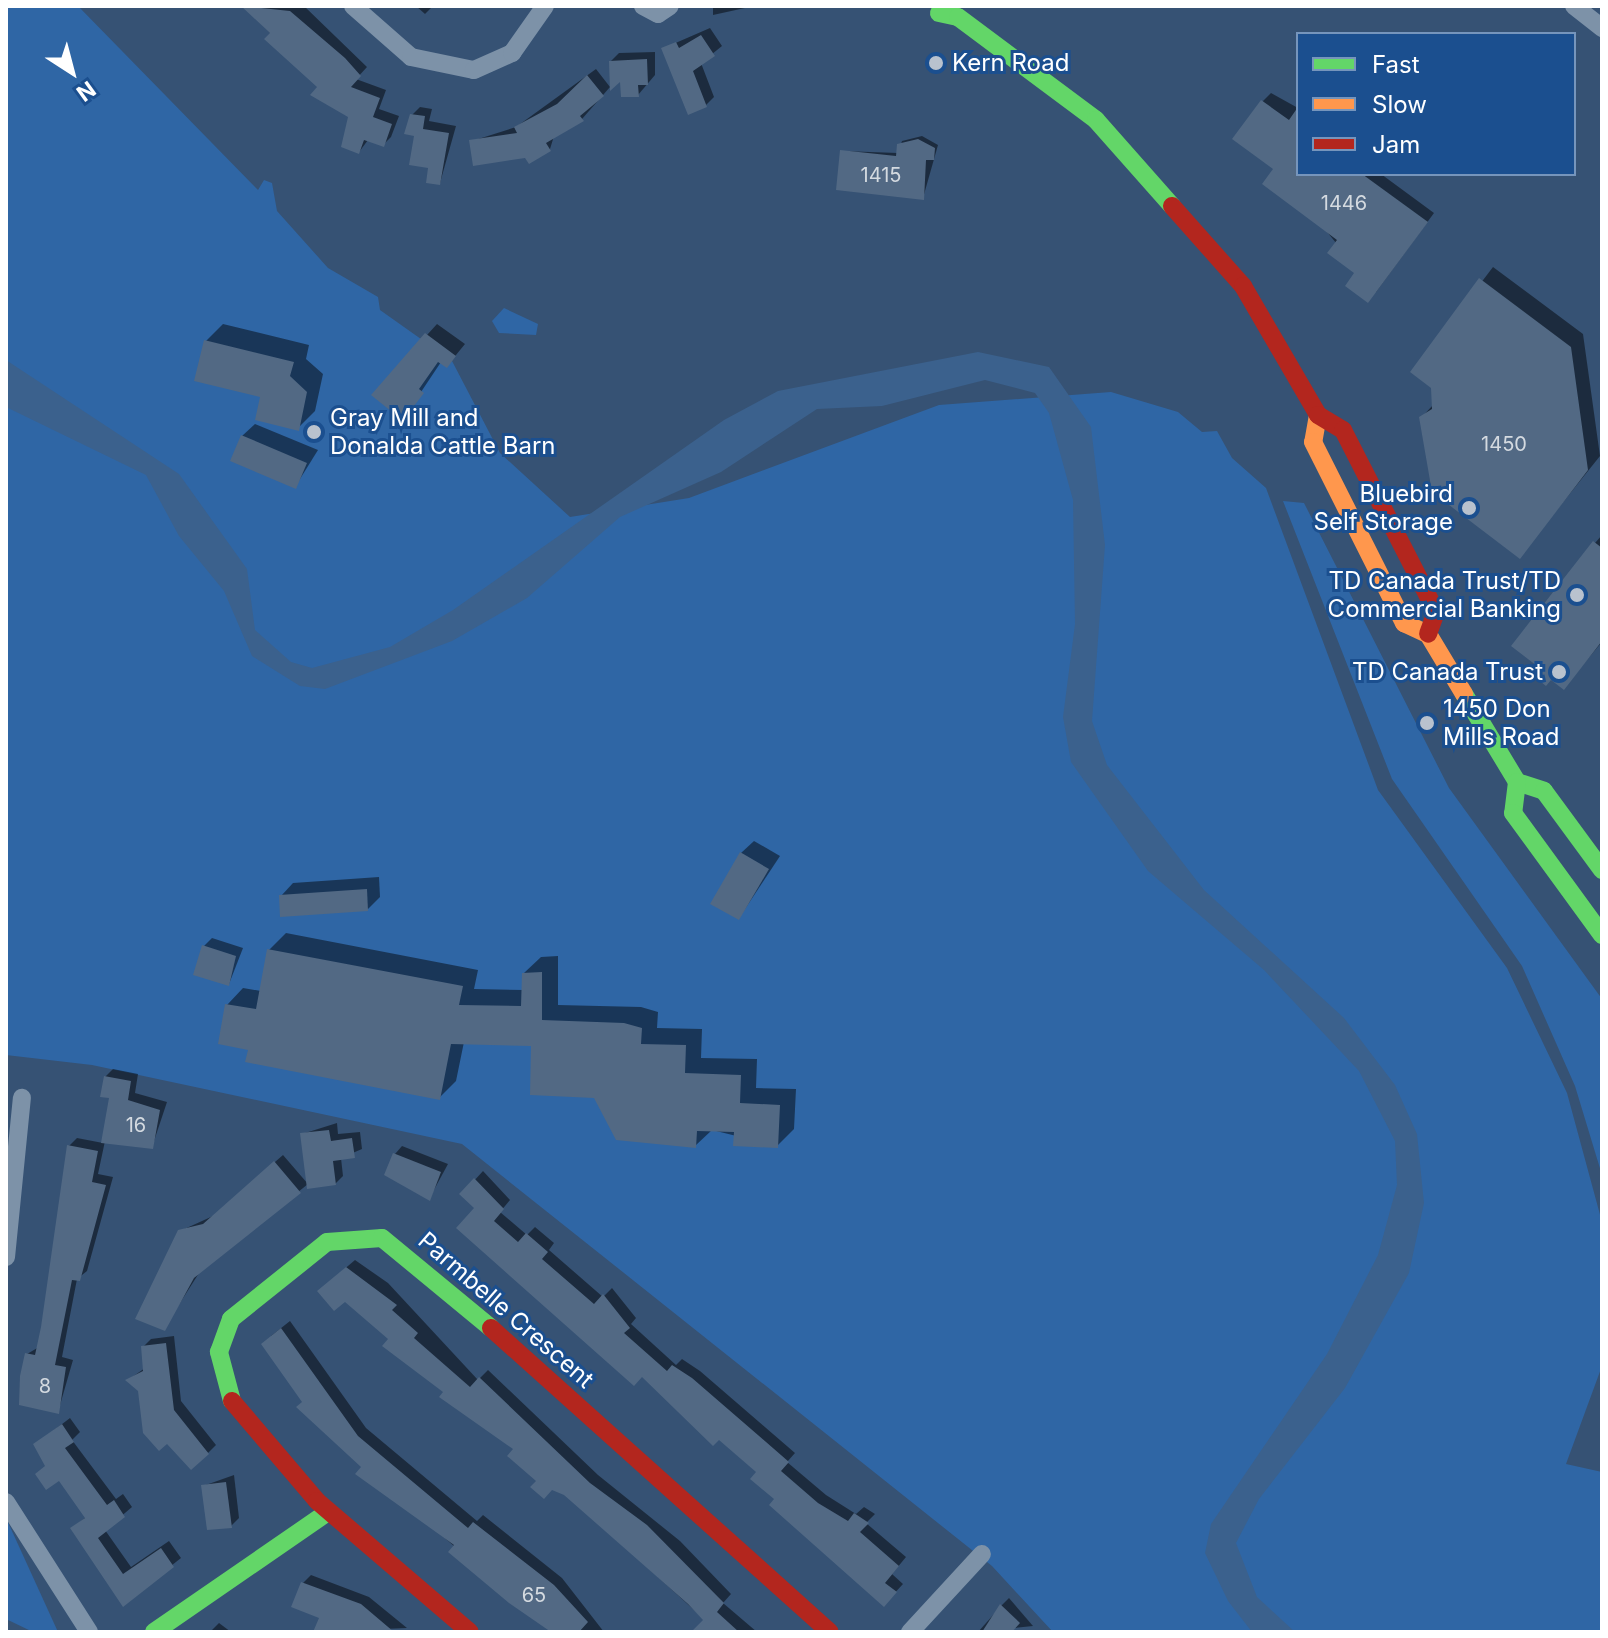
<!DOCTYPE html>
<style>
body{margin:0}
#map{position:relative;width:1608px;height:1638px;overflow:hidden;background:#365274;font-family:Inter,sans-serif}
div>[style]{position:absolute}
.green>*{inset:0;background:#2f66a5}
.water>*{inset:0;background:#3b618d}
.shadow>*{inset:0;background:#0007}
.building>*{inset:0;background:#526984}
.street>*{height:18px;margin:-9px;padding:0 9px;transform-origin:9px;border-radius:9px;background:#7d92a8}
.fast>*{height:18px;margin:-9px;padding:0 9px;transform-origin:9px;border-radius:9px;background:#63d668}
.slow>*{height:18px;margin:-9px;padding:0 9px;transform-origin:9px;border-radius:9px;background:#ff974d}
.jam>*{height:18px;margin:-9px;padding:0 9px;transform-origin:9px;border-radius:9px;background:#b3261e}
.dots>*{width:22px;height:22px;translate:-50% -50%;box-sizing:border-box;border:4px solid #1b4f8f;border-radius:50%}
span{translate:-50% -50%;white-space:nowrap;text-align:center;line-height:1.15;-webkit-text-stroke:6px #1b4f8f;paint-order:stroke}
.number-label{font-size:20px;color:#d4dae0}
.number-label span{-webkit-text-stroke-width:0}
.poi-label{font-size:24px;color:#fff}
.left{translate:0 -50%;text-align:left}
.right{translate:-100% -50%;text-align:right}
.street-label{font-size:24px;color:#fff}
.frame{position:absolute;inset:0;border:8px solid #fff;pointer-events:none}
.legend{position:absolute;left:1296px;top:32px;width:280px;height:144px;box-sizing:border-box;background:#1b4f8f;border:2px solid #7695bc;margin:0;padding:10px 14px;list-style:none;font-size:24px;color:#fff}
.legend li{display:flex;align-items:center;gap:16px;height:40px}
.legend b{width:40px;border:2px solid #7695bc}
.north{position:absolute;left:32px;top:32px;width:80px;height:80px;-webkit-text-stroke:6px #1b4f8f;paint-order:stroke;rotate:144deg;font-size:22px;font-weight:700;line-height:32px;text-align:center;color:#fff}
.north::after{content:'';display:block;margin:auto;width:28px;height:36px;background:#fff;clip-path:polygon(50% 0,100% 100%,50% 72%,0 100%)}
</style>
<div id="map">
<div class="green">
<div style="clip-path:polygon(6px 6px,78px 6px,258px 190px,264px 180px,272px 183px,277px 211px,328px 268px,378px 297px,380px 310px,452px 361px,500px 453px,570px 517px,689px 498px,939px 405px,1111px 392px,1178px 412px,1202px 432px,1217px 431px,1232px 458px,1266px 488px,1378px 790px,1507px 968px,1567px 1093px,1602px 1222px,1602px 1366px,1566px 1464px,1602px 1472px,1602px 1632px,1053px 1632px,992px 1566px,462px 1144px,92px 1065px,6px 1055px)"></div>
<div style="clip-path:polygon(504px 308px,538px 324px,536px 335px,499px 333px,492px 321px)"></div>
<div style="clip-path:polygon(1283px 501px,1304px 503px,1449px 788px,1602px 999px,1602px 1175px,1575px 1086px,1522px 966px,1392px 779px)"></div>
<div style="clip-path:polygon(6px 1518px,58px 1632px,33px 1632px,6px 1619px)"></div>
</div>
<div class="water">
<div style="clip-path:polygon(978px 352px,1049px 367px,1091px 427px,1105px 545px,1092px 721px,1107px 765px,1204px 890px,1344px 1018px,1395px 1085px,1417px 1134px,1424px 1203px,1409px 1273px,1345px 1388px,1259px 1499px,1236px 1543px,1257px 1597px,1295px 1632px,1252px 1632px,1228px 1601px,1205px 1553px,1211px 1524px,1327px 1354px,1378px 1255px,1397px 1185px,1395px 1141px,1359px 1071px,1264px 970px,1148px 871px,1071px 762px,1063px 717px,1075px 624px,1073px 500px,1049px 413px,1035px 393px,985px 380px,882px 406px,817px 409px,721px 472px,620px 517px,527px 598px,452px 641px,325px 689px,300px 686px,252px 656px,224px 591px,179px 536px,146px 475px,6px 407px,6px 360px,179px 474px,247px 569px,255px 630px,291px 662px,312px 668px,390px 647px,453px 610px,724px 420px,778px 391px)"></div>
</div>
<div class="shadow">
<div style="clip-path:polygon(244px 6px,304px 6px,367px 67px,356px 79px,386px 90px,379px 109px,399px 116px,391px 137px,383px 145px,368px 140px,359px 152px,351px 116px)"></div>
<div style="clip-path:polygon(416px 6px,433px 6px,425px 14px)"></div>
<div style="clip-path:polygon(713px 6px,754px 6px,713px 15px)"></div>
<div style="clip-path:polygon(710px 28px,722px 46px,701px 63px,714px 97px,706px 105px,664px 48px)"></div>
<div style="clip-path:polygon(655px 52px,655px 75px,638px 95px,611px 61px,619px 53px)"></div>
<div style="clip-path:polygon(596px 69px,610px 87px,582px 119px,554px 136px,550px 149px,526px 156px,472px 141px,516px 127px)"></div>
<div style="clip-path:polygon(1271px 93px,1298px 108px,1298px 174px,1381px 174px,1434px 213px,1376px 292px,1275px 168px,1263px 101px)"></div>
<div style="clip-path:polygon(420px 107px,432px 109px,429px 121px,456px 126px,440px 183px,417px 135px,412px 115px)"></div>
<div style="clip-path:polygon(922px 136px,938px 145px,923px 198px,842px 151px,898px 153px,902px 141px)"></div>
<div style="clip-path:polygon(1493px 267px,1583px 334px,1600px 456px,1520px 556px,1421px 418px,1433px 405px,1433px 387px,1413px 372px)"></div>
<div style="clip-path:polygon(223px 324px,309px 345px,306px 359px,323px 374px,315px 411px,298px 428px,206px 341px)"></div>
<div style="clip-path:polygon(437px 324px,465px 344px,447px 366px,441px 362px,407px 413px,427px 335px)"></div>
<div style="clip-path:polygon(255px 424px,318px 450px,295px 487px,242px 436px)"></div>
<div style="clip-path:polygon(1602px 535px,1602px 642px,1564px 687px,1595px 543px)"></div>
<div style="clip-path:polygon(754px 841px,780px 856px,739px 918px,741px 853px)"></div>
<div style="clip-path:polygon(379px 877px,380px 897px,368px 909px,281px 896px,293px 883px)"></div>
<div style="clip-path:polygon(286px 933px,478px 970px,474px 989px,524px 990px,524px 973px,541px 957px,558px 956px,558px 1005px,641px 1007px,658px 1012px,657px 1028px,702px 1029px,701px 1058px,757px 1059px,756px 1088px,796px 1089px,794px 1129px,777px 1146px,712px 1130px,695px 1146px,595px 1096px,533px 1044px,464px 1042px,456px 1081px,440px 1097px,250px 1048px,227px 1005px,243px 988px,261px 991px,269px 950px)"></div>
<div style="clip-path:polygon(212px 938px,243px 948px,229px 984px,204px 946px)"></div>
<div style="clip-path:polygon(113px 1069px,138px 1074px,135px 1093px,167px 1102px,152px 1147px,105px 1141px,98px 1174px,113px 1177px,87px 1271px,77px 1279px,62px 1357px,73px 1360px,58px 1412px,27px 1354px,39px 1347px,69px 1146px,77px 1138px,103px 1143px,111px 1097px,105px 1077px)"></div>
<div style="clip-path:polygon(337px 1123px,338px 1134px,360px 1132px,362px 1149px,341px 1158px,343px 1176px,335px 1184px,302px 1134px)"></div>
<div style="clip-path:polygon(402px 1146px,448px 1164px,429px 1199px,395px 1154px)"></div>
<div style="clip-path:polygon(283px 1155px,308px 1184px,201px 1270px,164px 1328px,180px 1231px,213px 1216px)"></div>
<div style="clip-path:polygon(483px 1171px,510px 1200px,500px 1212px,527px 1235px,535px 1227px,554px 1243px,549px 1250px,603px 1297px,612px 1288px,636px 1318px,631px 1324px,676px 1365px,682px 1359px,700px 1371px,795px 1453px,787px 1462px,826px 1495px,856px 1514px,864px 1507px,875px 1514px,866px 1523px,906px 1557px,892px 1574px,903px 1584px,891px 1597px,777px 1499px,758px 1472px,462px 1194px)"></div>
<div style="clip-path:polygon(355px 1260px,388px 1283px,478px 1380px,488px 1370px,598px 1475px,680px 1541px,731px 1594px,723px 1603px,757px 1632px,705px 1632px,705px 1620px,566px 1493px,539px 1481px,516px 1448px,328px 1283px)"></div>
<div style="clip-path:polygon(290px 1321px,366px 1428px,477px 1521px,483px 1515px,562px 1578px,604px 1632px,553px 1632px,363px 1467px,304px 1401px,271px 1336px)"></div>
<div style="clip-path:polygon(174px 1336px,181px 1401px,216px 1445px,208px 1453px,128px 1380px,145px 1368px,143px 1347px,151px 1339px)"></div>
<div style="clip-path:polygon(70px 1418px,80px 1432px,72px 1440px,116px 1499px,123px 1494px,132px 1507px,105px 1530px,131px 1567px,169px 1541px,181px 1558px,123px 1604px,73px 1528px,86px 1517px,36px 1444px)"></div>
<div style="clip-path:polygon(234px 1475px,239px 1518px,231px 1526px,203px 1486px)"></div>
<div style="clip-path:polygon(311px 1575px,369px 1597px,407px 1628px,315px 1632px,321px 1617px,303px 1583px)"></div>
<div style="clip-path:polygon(1009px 1598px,1033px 1626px,978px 1632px,1002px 1605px)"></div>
<div style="clip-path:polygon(219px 1623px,231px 1632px,210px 1632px)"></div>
</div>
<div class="building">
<div style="clip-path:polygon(241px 6px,290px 11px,345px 58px,361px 76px,351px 87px,380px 98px,373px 117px,392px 124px,384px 147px,364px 140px,359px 154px,341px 147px,348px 117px,310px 95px,317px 87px,264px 39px,270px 33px)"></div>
<div style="clip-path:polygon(701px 35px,715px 56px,693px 71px,707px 107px,688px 115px,661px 48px,676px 42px,679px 48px)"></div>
<div style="clip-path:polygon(647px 59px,648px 85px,638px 85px,639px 97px,621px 97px,620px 82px,610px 91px,609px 61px)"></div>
<div style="clip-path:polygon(587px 75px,604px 96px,580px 116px,584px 121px,546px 143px,551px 151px,529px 164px,525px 158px,473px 166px,469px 140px,517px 133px,514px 127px,557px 104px)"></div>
<div style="clip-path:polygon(1261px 100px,1289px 120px,1298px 107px,1298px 174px,1362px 174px,1428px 222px,1368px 303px,1345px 286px,1354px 273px,1327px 253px,1337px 240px,1262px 184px,1273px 169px,1232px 139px)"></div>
<div style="clip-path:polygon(410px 114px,425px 116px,423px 129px,449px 133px,440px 185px,426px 183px,428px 168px,409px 165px,414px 136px,404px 134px)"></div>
<div style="clip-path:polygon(918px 139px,935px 148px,934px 160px,926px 160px,924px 200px,836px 190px,840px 150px,896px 156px,897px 144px)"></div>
<div style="clip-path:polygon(1479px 278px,1571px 347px,1588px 470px,1520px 559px,1432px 492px,1419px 417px,1432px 409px,1431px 388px,1410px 372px)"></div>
<div style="clip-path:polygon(425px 333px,456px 356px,447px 368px,438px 362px,419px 389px,424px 393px,407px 415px,397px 416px,371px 395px)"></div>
<div style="clip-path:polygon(204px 340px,294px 362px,290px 376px,307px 392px,299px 431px,255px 420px,260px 397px,194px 381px)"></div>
<div style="clip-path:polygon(241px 435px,307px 463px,296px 489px,230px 461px)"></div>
<div style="clip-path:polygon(1593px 541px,1602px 548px,1602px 641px,1564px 690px,1551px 680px,1546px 686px,1535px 677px,1541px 669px,1511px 646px)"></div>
<div style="clip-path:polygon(740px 852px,769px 869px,739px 920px,710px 904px)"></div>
<div style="clip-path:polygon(367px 889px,368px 911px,280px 917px,279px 895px)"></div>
<div style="clip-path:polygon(202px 945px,236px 956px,229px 986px,193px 975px)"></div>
<div style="clip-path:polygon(267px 949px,463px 986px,459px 1005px,521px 1006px,522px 973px,542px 972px,542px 1020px,624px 1023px,642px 1028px,641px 1044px,686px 1045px,685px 1073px,741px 1075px,740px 1103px,780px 1105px,778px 1148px,733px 1146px,734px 1132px,697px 1131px,696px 1148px,616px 1140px,594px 1098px,530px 1095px,531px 1046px,451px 1044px,440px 1100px,245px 1062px,248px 1050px,218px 1044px,225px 1004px,256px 1009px)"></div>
<div style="clip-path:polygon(104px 1076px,131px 1081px,128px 1100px,160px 1110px,153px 1149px,101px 1143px,109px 1098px,100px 1097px)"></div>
<div style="clip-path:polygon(329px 1130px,331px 1141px,352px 1138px,355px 1158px,333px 1161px,336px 1185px,307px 1189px,300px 1133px)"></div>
<div style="clip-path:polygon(67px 1145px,98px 1151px,92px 1182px,106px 1185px,80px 1281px,72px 1280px,55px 1365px,66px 1367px,59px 1414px,19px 1405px,20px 1376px,25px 1353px,35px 1355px,41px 1327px)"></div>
<div style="clip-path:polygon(393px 1153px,441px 1172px,430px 1201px,384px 1175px)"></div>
<div style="clip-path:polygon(274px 1161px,301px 1193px,194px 1278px,165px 1331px,135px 1319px,178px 1230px,203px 1224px)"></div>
<div style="clip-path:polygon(474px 1178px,504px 1209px,494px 1221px,518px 1242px,526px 1233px,548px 1252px,542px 1259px,594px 1304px,603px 1294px,630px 1328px,624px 1333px,667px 1371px,672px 1365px,692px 1378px,789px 1462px,781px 1471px,818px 1503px,848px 1521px,854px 1513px,869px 1523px,860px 1532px,899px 1566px,885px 1583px,897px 1592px,884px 1607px,769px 1505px,774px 1499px,750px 1479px,756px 1472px,719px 1440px,713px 1446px,642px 1377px,634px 1386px,456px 1228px,474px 1208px,459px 1194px)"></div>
<div style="clip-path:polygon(346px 1267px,397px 1305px,392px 1310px,418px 1333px,414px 1338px,470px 1387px,479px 1377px,590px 1483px,647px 1525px,724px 1603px,717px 1612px,739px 1632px,691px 1632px,703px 1620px,688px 1604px,564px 1495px,552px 1490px,544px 1499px,530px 1487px,536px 1481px,507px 1456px,513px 1449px,439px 1397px,443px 1392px,382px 1346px,388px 1339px,345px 1302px,334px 1311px,317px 1291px)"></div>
<div style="clip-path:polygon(281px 1328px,358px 1436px,468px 1528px,473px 1522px,554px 1585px,588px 1622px,579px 1632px,551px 1632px,509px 1603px,448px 1552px,454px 1545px,355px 1474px,361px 1467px,296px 1407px,302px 1402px,261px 1344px)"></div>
<div style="clip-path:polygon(166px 1343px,174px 1410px,209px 1454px,191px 1470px,167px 1444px,159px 1451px,143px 1433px,138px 1391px,125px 1380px,143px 1371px,141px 1346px)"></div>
<div style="clip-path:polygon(62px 1424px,74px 1442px,65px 1448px,107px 1505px,114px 1500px,125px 1517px,98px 1538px,123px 1574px,161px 1548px,174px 1567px,123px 1607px,70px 1528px,85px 1518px,59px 1481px,46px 1490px,35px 1474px,45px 1466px,33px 1444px)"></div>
<div style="clip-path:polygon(226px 1482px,232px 1528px,207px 1530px,201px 1485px)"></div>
<div style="clip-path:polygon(301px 1582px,361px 1604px,394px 1632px,313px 1632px,319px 1618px,291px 1607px)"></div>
<div style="clip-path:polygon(1000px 1604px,1020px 1623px,1012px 1632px,982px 1632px)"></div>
</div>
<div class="street">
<div style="left:353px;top:6px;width:77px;rotate:41.3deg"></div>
<div style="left:411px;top:57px;width:64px;rotate:11.7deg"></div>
<div style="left:474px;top:70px;width:42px;rotate:-24.1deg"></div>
<div style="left:512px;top:53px;width:57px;rotate:-54.9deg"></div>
<div style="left:643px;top:6px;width:17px;rotate:28deg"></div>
<div style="left:658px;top:14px;width:14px;rotate:-34deg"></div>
<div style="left:1574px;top:6px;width:36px;rotate:38deg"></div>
<div style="left:6px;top:1257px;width:160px;rotate:-84.3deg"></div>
<div style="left:6px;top:1502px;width:154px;rotate:57.4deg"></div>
<div style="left:910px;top:1632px;width:106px;rotate:-47.3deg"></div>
</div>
<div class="fast">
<div style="left:939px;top:13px;width:19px;rotate:12deg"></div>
<div style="left:958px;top:17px;width:172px;rotate:36.7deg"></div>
<div style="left:1096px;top:120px;width:115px;rotate:48.5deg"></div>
<div style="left:1464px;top:694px;width:103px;rotate:58.9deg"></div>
<div style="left:1517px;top:782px;width:28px;rotate:18deg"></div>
<div style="left:1544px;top:791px;width:98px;rotate:53.7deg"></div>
<div style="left:1517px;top:782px;width:31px;rotate:97deg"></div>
<div style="left:1513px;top:813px;width:151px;rotate:53.9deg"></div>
<div style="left:232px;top:1401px;width:51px;rotate:-104.9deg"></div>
<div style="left:219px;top:1352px;width:35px;rotate:-70deg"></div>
<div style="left:231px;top:1319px;width:123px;rotate:-38.7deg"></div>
<div style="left:327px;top:1242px;width:55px;rotate:-4.2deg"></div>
<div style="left:382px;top:1238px;width:141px;rotate:39.5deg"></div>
<div style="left:154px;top:1632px;width:211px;rotate:-34.6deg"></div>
</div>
<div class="slow">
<div style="left:1318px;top:415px;width:27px;rotate:100deg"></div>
<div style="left:1313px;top:442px;width:203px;rotate:63.3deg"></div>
<div style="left:1404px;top:623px;width:26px;rotate:25deg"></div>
<div style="left:1428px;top:634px;width:70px;rotate:59deg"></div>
</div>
<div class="jam">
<div style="left:1172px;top:206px;width:107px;rotate:48.4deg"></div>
<div style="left:1243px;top:286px;width:149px;rotate:59.8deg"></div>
<div style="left:1318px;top:415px;width:29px;rotate:31deg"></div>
<div style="left:1343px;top:430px;width:204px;rotate:62.9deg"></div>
<div style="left:1436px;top:612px;width:23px;rotate:110deg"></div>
<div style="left:491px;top:1328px;width:455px;rotate:41.9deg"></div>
<div style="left:232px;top:1401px;width:131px;rotate:49.6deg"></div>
<div style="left:317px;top:1501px;width:201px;rotate:40.6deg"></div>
</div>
<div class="dots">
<div style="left:936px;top:63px;background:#b9c2ce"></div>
<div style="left:314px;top:432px;background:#b9c2ce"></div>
<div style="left:1469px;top:508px;background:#b9c2ce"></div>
<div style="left:1577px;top:595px;background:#b9c2ce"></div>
<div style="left:1559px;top:672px;background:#b9c2ce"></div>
<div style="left:1427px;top:723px;background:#b9c2ce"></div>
</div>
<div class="number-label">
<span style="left:881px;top:175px">1415</span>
<span style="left:1344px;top:203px">1446</span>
<span style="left:1504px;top:444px">1450</span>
<span style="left:136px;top:1125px">16</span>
<span style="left:45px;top:1386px">8</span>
<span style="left:534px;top:1595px">65</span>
</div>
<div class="poi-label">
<span class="left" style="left:952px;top:63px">Kern Road</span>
<span class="left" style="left:330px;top:432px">Gray Mill and<br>Donalda Cattle Barn</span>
<span class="right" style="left:1453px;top:508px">Bluebird<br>Self Storage</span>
<span class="right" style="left:1561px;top:595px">TD Canada Trust/TD<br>Commercial Banking</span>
<span class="right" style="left:1543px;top:672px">TD Canada Trust</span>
<span class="left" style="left:1443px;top:723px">1450 Don<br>Mills Road</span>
</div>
<div class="street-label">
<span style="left:506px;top:1310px;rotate:41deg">Parmbelle Crescent</span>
</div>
<div class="frame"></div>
<ul class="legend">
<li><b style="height:10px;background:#63d668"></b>Fast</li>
<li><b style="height:10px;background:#ff974d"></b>Slow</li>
<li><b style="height:10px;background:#b3261e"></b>Jam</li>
</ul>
<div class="north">N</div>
</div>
